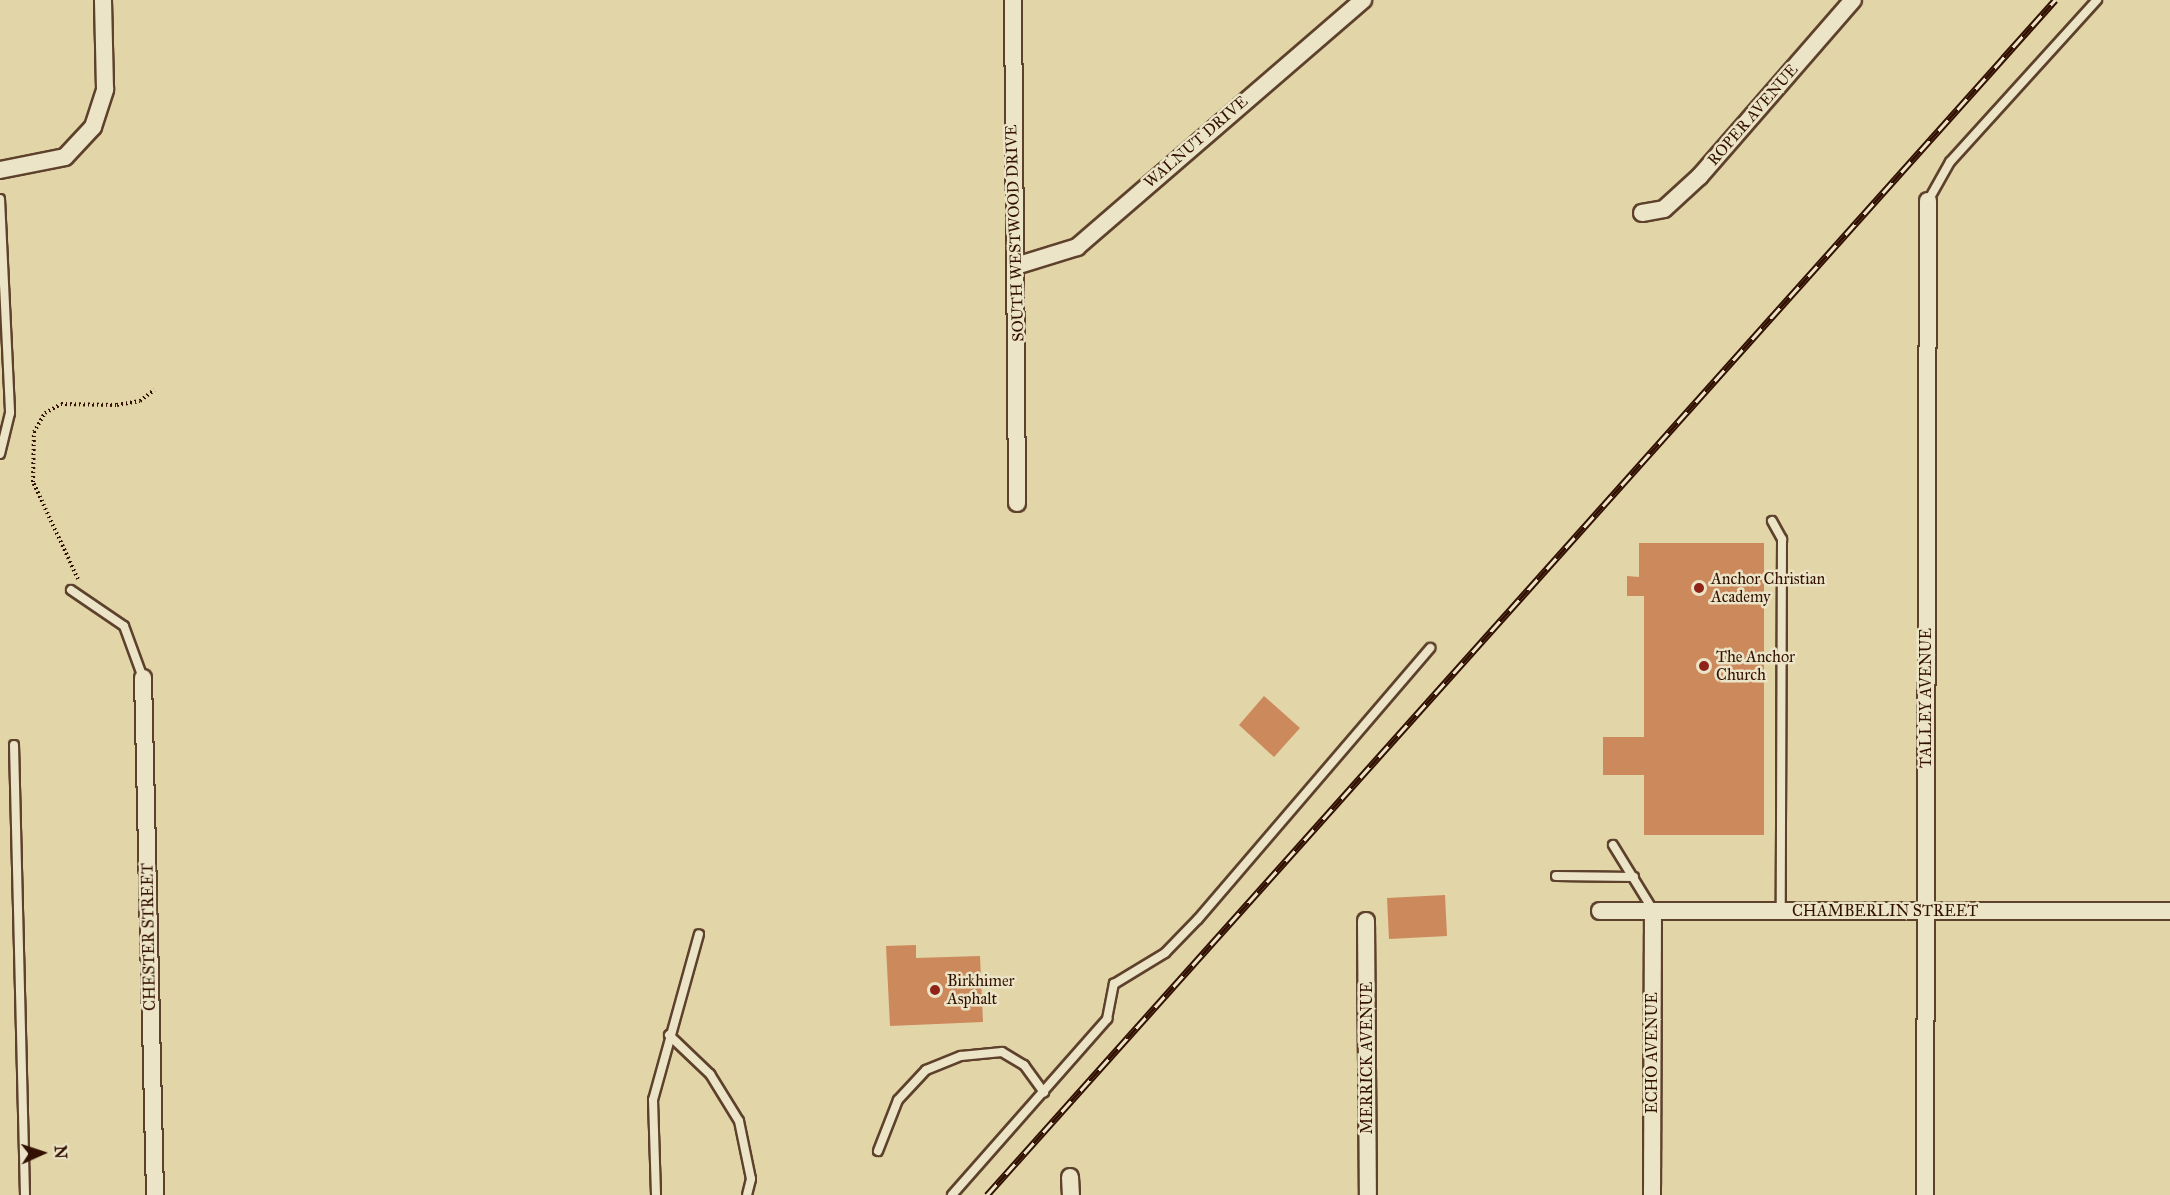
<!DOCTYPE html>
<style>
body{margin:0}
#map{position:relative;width:2170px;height:1195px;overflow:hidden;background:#e2d5a8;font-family:"IM FELL Great Primer",serif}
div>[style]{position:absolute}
.building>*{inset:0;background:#cc895c}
.path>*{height:4px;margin-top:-2px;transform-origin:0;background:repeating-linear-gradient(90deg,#321002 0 1.5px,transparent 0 4.5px)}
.roads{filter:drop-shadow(2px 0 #5e412c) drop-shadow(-2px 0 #5e412c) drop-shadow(0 2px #5e412c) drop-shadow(0 -2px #5e412c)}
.lane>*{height:8px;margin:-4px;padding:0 4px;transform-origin:4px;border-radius:4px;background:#ece4c6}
.street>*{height:16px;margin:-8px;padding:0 8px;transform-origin:8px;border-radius:8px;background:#ece4c6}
.rail>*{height:7px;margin-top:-3.5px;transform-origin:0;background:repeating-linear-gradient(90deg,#ece4c6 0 14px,#321002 0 28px);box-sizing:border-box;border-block:2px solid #321002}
.dots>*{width:16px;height:16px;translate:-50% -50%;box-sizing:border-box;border:3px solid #ece4c6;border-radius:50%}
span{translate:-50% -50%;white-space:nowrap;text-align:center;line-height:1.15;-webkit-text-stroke:5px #ece4c6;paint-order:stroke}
.street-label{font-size:16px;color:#321002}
.poi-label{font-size:16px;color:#321002}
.left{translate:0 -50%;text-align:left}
.north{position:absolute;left:12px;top:1123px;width:60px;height:60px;-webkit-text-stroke:4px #ece4c6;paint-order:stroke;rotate:87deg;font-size:16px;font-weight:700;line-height:24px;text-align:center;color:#321002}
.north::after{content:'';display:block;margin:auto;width:21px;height:27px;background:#321002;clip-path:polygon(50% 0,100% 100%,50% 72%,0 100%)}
</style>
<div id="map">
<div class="building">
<div style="clip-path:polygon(1639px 543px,1764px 543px,1764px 835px,1644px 835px,1644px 775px,1603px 775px,1603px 737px,1644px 737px,1644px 596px,1627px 596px,1627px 576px,1639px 577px)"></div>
<div style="clip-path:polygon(1264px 696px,1300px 728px,1274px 757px,1239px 725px)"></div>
<div style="clip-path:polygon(1445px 895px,1447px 936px,1389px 939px,1387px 898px)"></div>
<div style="clip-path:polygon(916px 945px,916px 958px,980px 956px,983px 1022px,890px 1026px,886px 946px)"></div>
</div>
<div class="path">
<div style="left:78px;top:579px;width:107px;rotate:-114.9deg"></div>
<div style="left:33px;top:482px;width:50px;rotate:-88.9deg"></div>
<div style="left:34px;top:432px;width:22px;rotate:-60deg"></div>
<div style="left:45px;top:413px;width:18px;rotate:-29deg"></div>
<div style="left:61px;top:404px;width:56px;rotate:1deg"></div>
<div style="left:117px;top:405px;width:23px;rotate:-10deg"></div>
<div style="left:140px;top:401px;width:18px;rotate:-38deg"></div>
</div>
<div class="roads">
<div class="lane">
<div style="left:0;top:199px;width:214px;rotate:87.3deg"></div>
<div style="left:10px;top:413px;width:42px;rotate:103.7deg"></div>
<div style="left:1928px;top:201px;width:45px;rotate:-60.6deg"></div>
<div style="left:1950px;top:162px;width:219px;rotate:-47.8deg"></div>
<div style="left:1772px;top:521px;width:21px;rotate:61deg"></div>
<div style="left:1782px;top:539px;width:371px;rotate:90.2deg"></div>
<div style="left:71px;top:590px;width:64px;rotate:34.2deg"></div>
<div style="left:124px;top:626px;width:55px;rotate:69.9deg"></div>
<div style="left:14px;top:745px;width:450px;rotate:88.6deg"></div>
<div style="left:1613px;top:845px;width:76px;rotate:58.4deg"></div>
<div style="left:1556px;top:876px;width:78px;rotate:0.7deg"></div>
<div style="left:669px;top:1035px;width:57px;rotate:43.6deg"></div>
<div style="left:710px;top:1074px;width:55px;rotate:58.3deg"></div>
<div style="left:739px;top:1121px;width:59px;rotate:78.3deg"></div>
<div style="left:751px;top:1179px;width:16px;rotate:104deg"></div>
<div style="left:878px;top:1151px;width:55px;rotate:-68.6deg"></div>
<div style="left:898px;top:1100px;width:41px;rotate:-47deg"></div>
<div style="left:926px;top:1070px;width:38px;rotate:-22deg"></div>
<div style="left:961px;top:1056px;width:41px;rotate:-5.6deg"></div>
<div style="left:1002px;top:1052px;width:26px;rotate:31deg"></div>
<div style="left:1024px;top:1065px;width:34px;rotate:54deg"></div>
<div style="left:656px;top:1195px;width:95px;rotate:-91.8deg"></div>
<div style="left:653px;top:1100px;width:172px;rotate:-74.5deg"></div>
<div style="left:952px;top:1195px;width:235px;rotate:-48.6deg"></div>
<div style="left:1107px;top:1019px;width:36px;rotate:-79deg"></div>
<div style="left:1114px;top:984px;width:60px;rotate:-31.3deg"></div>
<div style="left:1165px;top:953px;width:47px;rotate:-45.9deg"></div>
<div style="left:1198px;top:919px;width:357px;rotate:-49.4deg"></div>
</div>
<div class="street">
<div style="left:1013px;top:0;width:503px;rotate:89.54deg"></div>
<div style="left:0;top:170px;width:66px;rotate:-11.3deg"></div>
<div style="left:65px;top:157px;width:41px;rotate:-47deg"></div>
<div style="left:93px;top:127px;width:40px;rotate:-72deg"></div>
<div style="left:105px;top:89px;width:89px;rotate:-91.3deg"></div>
<div style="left:1642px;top:213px;width:22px;rotate:-10deg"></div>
<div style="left:1664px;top:209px;width:49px;rotate:-42.5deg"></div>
<div style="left:1700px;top:176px;width:233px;rotate:-49deg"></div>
<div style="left:1019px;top:265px;width:61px;rotate:-17.2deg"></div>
<div style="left:1077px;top:247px;width:378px;rotate:-40.8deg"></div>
<div style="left:143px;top:678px;width:517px;rotate:88.67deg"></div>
<div style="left:1600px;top:911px;width:570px"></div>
<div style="left:1366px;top:921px;width:274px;rotate:89.6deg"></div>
<div style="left:1070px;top:1177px;width:18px;rotate:87deg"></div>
<div style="left:1652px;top:1195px;width:284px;rotate:-89.8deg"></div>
<div style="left:1925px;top:1195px;width:994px;rotate:-89.83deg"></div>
</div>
</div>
<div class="rail">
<div style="left:987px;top:1195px;width:1603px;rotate:-48.21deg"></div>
</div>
<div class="dots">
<div style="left:1699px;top:588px;background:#8f2418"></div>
<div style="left:1704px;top:666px;background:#8f2418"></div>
<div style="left:935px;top:990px;background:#8f2418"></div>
</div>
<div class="street-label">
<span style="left:1753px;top:115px;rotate:-49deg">ROPER AVENUE</span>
<span style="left:1196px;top:142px;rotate:-41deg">WALNUT DRIVE</span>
<span style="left:1015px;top:233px;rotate:-92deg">SOUTH WESTWOOD DRIVE</span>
<span style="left:1926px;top:698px;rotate:-90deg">TALLEY AVENUE</span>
<span style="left:1885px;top:911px">CHAMBERLIN STREET</span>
<span style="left:149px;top:937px;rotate:-91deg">CHESTER STREET</span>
<span style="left:1652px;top:1053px;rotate:-90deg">ECHO AVENUE</span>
<span style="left:1367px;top:1058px;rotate:-90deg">MERRICK AVENUE</span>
</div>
<div class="poi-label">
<span class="left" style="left:1711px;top:588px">Anchor Christian<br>Academy</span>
<span class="left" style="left:1716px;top:666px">The Anchor<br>Church</span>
<span class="left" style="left:947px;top:990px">Birkhimer<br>Asphalt</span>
</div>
<div class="north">N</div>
</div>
